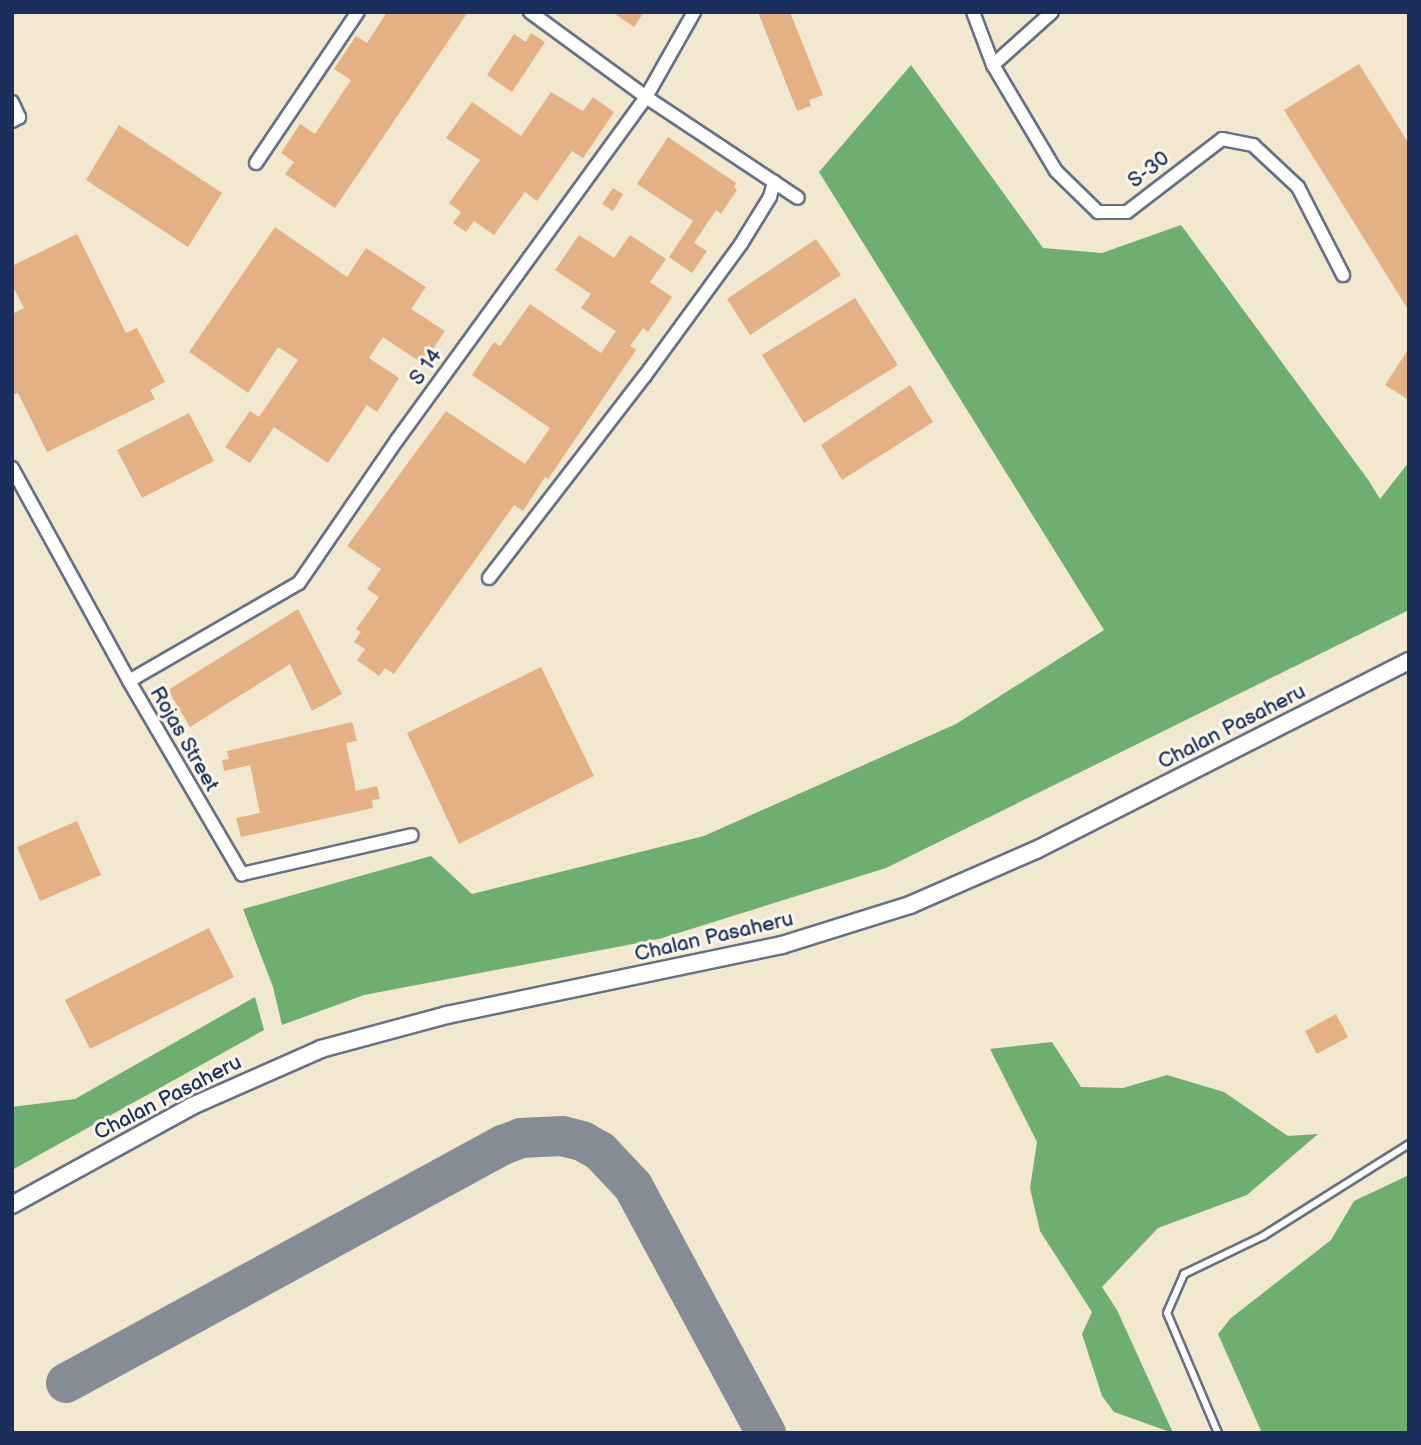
<!DOCTYPE html>
<style>
body{margin:0}
#map{position:relative;width:1421px;height:1445px;overflow:hidden;background:#f2e8cf;font-family:"Balsamiq Sans",sans-serif}
div>[style]{position:absolute}
.forest>*{inset:0;background:#6eae70}
.taxiway>*{height:40px;margin:-20px;padding:0 20px;transform-origin:20px;border-radius:20px;background:#868c96}
.building>*{inset:0;background:#e4b184}
.roads{filter:drop-shadow(2px 0 #667086) drop-shadow(-2px 0 #667086) drop-shadow(0 2px #667086) drop-shadow(0 -2px #667086)}
.lane>*{height:6px;margin:-3px;padding:0 3px;transform-origin:3px;border-radius:3px;background:#fff}
.street>*{height:12px;margin:-6px;padding:0 6px;transform-origin:6px;border-radius:6px;background:#fff}
.secondary>*{height:16px;margin:-8px;padding:0 8px;transform-origin:8px;border-radius:8px;background:#fff}
span{translate:-50% -50%;white-space:nowrap;text-align:center;line-height:1.15;-webkit-text-stroke:6px #fbf7ec;paint-order:stroke}
.street-label{font-size:21px;color:#1b2f5e}
.frame{position:absolute;inset:0;border:14px solid #1b2f5e;pointer-events:none}
</style>
<div id="map">
<div class="forest">
<div style="clip-path:polygon(911px 65px,1043px 248px,1102px 253px,1181px 225px,1369px 481px,1380px 499px,1409px 462px,1409px 610px,886px 868px,659px 939px,364px 995px,282px 1025px,273px 987px,243px 909px,431px 856px,472px 894px,704px 836px,956px 724px,1104px 630px,819px 172px)"></div>
<div style="clip-path:polygon(255px 997px,264px 1030px,12px 1170px,12px 1107px,75px 1099px)"></div>
<div style="clip-path:polygon(1052px 1042px,1081px 1087px,1123px 1088px,1167px 1075px,1224px 1092px,1288px 1136px,1318px 1134px,1247px 1195px,1158px 1228px,1102px 1287px,1117px 1310px,1173px 1433px,1114px 1412px,1102px 1396px,1082px 1334px,1092px 1312px,1040px 1231px,1030px 1188px,1037px 1142px,990px 1049px)"></div>
<div style="clip-path:polygon(1409px 1175px,1409px 1433px,1262px 1433px,1218px 1334px,1231px 1318px,1331px 1240px,1354px 1201px)"></div>
</div>
<div class="taxiway">
<div style="left:66px;top:1383px;width:498px;rotate:-28.6deg"></div>
<div style="left:503px;top:1145px;width:19px;rotate:-21deg"></div>
<div style="left:521px;top:1138px;width:41px;rotate:-2.8deg"></div>
<div style="left:562px;top:1136px;width:21px;rotate:14deg"></div>
<div style="left:582px;top:1141px;width:21px;rotate:29deg"></div>
<div style="left:600px;top:1151px;width:48px;rotate:46.7deg"></div>
<div style="left:633px;top:1186px;width:281px;rotate:61.7deg"></div>
</div>
<div class="building">
<div style="clip-path:polygon(387px 12px,468px 12px,335px 208px,285px 174px,294px 162px,281px 153px,300px 124px,315px 134px,351px 80px,334px 69px,356px 36px,367px 43px)"></div>
<div style="clip-path:polygon(612px 12px,644px 12px,634px 27px)"></div>
<div style="clip-path:polygon(758px 12px,790px 12px,823px 95px,809px 100px,811px 106px,797px 111px)"></div>
<div style="clip-path:polygon(531px 33px,545px 42px,512px 92px,487px 75px,514px 34px,526px 42px)"></div>
<div style="clip-path:polygon(1359px 64px,1409px 144px,1409px 311px,1284px 110px)"></div>
<div style="clip-path:polygon(551px 92px,583px 111px,593px 97px,614px 112px,583px 158px,572px 151px,537px 201px,525px 192px,494px 235px,474px 221px,466px 232px,453px 223px,461px 212px,449px 203px,480px 160px,446px 138px,472px 102px,521px 136px)"></div>
<div style="clip-path:polygon(119px 125px,222px 193px,188px 247px,86px 180px)"></div>
<div style="clip-path:polygon(668px 137px,736px 183px,734px 187px,737px 190px,721px 214px,716px 210px,694px 243px,707px 251px,692px 273px,669px 257px,693px 221px,637px 184px)"></div>
<div style="clip-path:polygon(613px 188px,623px 194px,613px 211px,602px 204px)"></div>
<div style="clip-path:polygon(275px 227px,347px 277px,366px 248px,426px 287px,411px 309px,445px 331px,423px 364px,383px 337px,369px 358px,399px 378px,377px 412px,367px 405px,328px 463px,274px 427px,250px 463px,225px 447px,250px 411px,259px 417px,298px 360px,278px 347px,248px 393px,189px 352px)"></div>
<div style="clip-path:polygon(77px 234px,126px 333px,137px 328px,165px 382px,150px 390px,155px 399px,47px 452px,18px 393px,12px 395px,12px 314px,24px 308px,12px 285px,12px 266px)"></div>
<div style="clip-path:polygon(579px 235px,614px 258px,630px 235px,666px 259px,650px 282px,672px 297px,648px 332px,643px 328px,630px 346px,636px 350px,548px 479px,545px 477px,523px 511px,514px 505px,394px 674px,385px 668px,379px 676px,357px 660px,365px 649px,354px 642px,361px 632px,356px 629px,379px 597px,367px 589px,381px 569px,347px 546px,446px 411px,525px 464px,550px 428px,472px 375px,494px 342px,500px 346px,530px 304px,601px 353px,616px 331px,581px 308px,591px 294px,555px 270px)"></div>
<div style="clip-path:polygon(816px 239px,841px 275px,750px 335px,727px 299px)"></div>
<div style="clip-path:polygon(855px 298px,898px 365px,804px 423px,762px 355px)"></div>
<div style="clip-path:polygon(1409px 348px,1409px 400px,1385px 385px)"></div>
<div style="clip-path:polygon(910px 385px,933px 422px,842px 480px,821px 445px)"></div>
<div style="clip-path:polygon(189px 413px,214px 461px,142px 498px,117px 450px)"></div>
<div style="clip-path:polygon(298px 609px,342px 694px,312px 711px,290px 664px,190px 727px,168px 690px)"></div>
<div style="clip-path:polygon(541px 667px,594px 776px,459px 844px,407px 733px)"></div>
<div style="clip-path:polygon(352px 722px,357px 741px,346px 743px,356px 791px,377px 786px,380px 799px,372px 800px,373px 808px,241px 837px,236px 818px,260px 813px,250px 765px,224px 771px,222px 760px,229px 759px,227px 751px)"></div>
<div style="clip-path:polygon(77px 821px,101px 875px,40px 901px,17px 847px)"></div>
<div style="clip-path:polygon(209px 928px,234px 977px,90px 1049px,65px 1000px)"></div>
<div style="clip-path:polygon(1336px 1014px,1348px 1037px,1317px 1054px,1305px 1031px)"></div>
</div>
<div class="roads">
<div class="lane">
<div style="left:1218px;top:1433px;width:130px;rotate:-113deg"></div>
<div style="left:1167px;top:1313px;width:43px;rotate:-66.4deg"></div>
<div style="left:1184px;top:1274px;width:88px;rotate:-25.7deg"></div>
<div style="left:1263px;top:1236px;width:173px;rotate:-32.2deg"></div>
</div>
<div class="street">
<div style="left:530px;top:12px;width:144px;rotate:36.2deg"></div>
<div style="left:646px;top:97px;width:182px;rotate:33.6deg"></div>
<div style="left:973px;top:12px;width:57px;rotate:69.3deg"></div>
<div style="left:993px;top:65px;width:123px;rotate:59.3deg"></div>
<div style="left:1056px;top:171px;width:59px;rotate:44.3deg"></div>
<div style="left:1098px;top:212px;width:29px"></div>
<div style="left:1127px;top:212px;width:120px;rotate:-37.5deg"></div>
<div style="left:1222px;top:139px;width:32px;rotate:11deg"></div>
<div style="left:1253px;top:145px;width:62px;rotate:43deg"></div>
<div style="left:1298px;top:187px;width:99px;rotate:62.9deg"></div>
<div style="left:993px;top:65px;width:79px;rotate:-41.9deg"></div>
<div style="left:12px;top:102px;width:17px;rotate:65deg"></div>
<div style="left:19px;top:117px;width:8px;rotate:150deg"></div>
<div style="left:256px;top:163px;width:182px;rotate:-56deg"></div>
<div style="left:12px;top:468px;width:243px;rotate:61.2deg"></div>
<div style="left:129px;top:681px;width:224px;rotate:59.7deg"></div>
<div style="left:242px;top:874px;width:174px;rotate:-12.9deg"></div>
<div style="left:489px;top:578px;width:254px;rotate:-52.4deg"></div>
<div style="left:644px;top:377px;width:165px;rotate:-53.9deg"></div>
<div style="left:741px;top:244px;width:55px;rotate:-58.3deg"></div>
<div style="left:770px;top:197px;width:16px;rotate:-75deg"></div>
<div style="left:129px;top:681px;width:196px;rotate:-30deg"></div>
<div style="left:299px;top:583px;width:173px;rotate:-55.6deg"></div>
<div style="left:397px;top:440px;width:424px;rotate:-54deg"></div>
<div style="left:646px;top:97px;width:98px;rotate:-60.5deg"></div>
</div>
<div class="secondary">
<div style="left:12px;top:1205px;width:205px;rotate:-28.8deg"></div>
<div style="left:192px;top:1106px;width:141px;rotate:-23.8deg"></div>
<div style="left:321px;top:1049px;width:131px;rotate:-15.1deg"></div>
<div style="left:447px;top:1015px;width:342px;rotate:-11.8deg"></div>
<div style="left:782px;top:945px;width:134px;rotate:-17.4deg"></div>
<div style="left:910px;top:905px;width:137px;rotate:-23.6deg"></div>
<div style="left:1036px;top:850px;width:418px;rotate:-26.9deg"></div>
</div>
</div>
<div class="street-label">
<span style="left:1149px;top:170px;rotate:-37deg">S-30</span>
<span style="left:426px;top:367px;rotate:-54deg">S 14</span>
<span style="left:1232px;top:727px;rotate:-27deg">Chalan Pasaheru</span>
<span style="left:184px;top:739px;rotate:60deg">Rojas Street</span>
<span style="left:714px;top:937px;rotate:-13deg">Chalan Pasaheru</span>
<span style="left:168px;top:1098px;rotate:-27deg">Chalan Pasaheru</span>
</div>
<div class="frame"></div>
</div>
